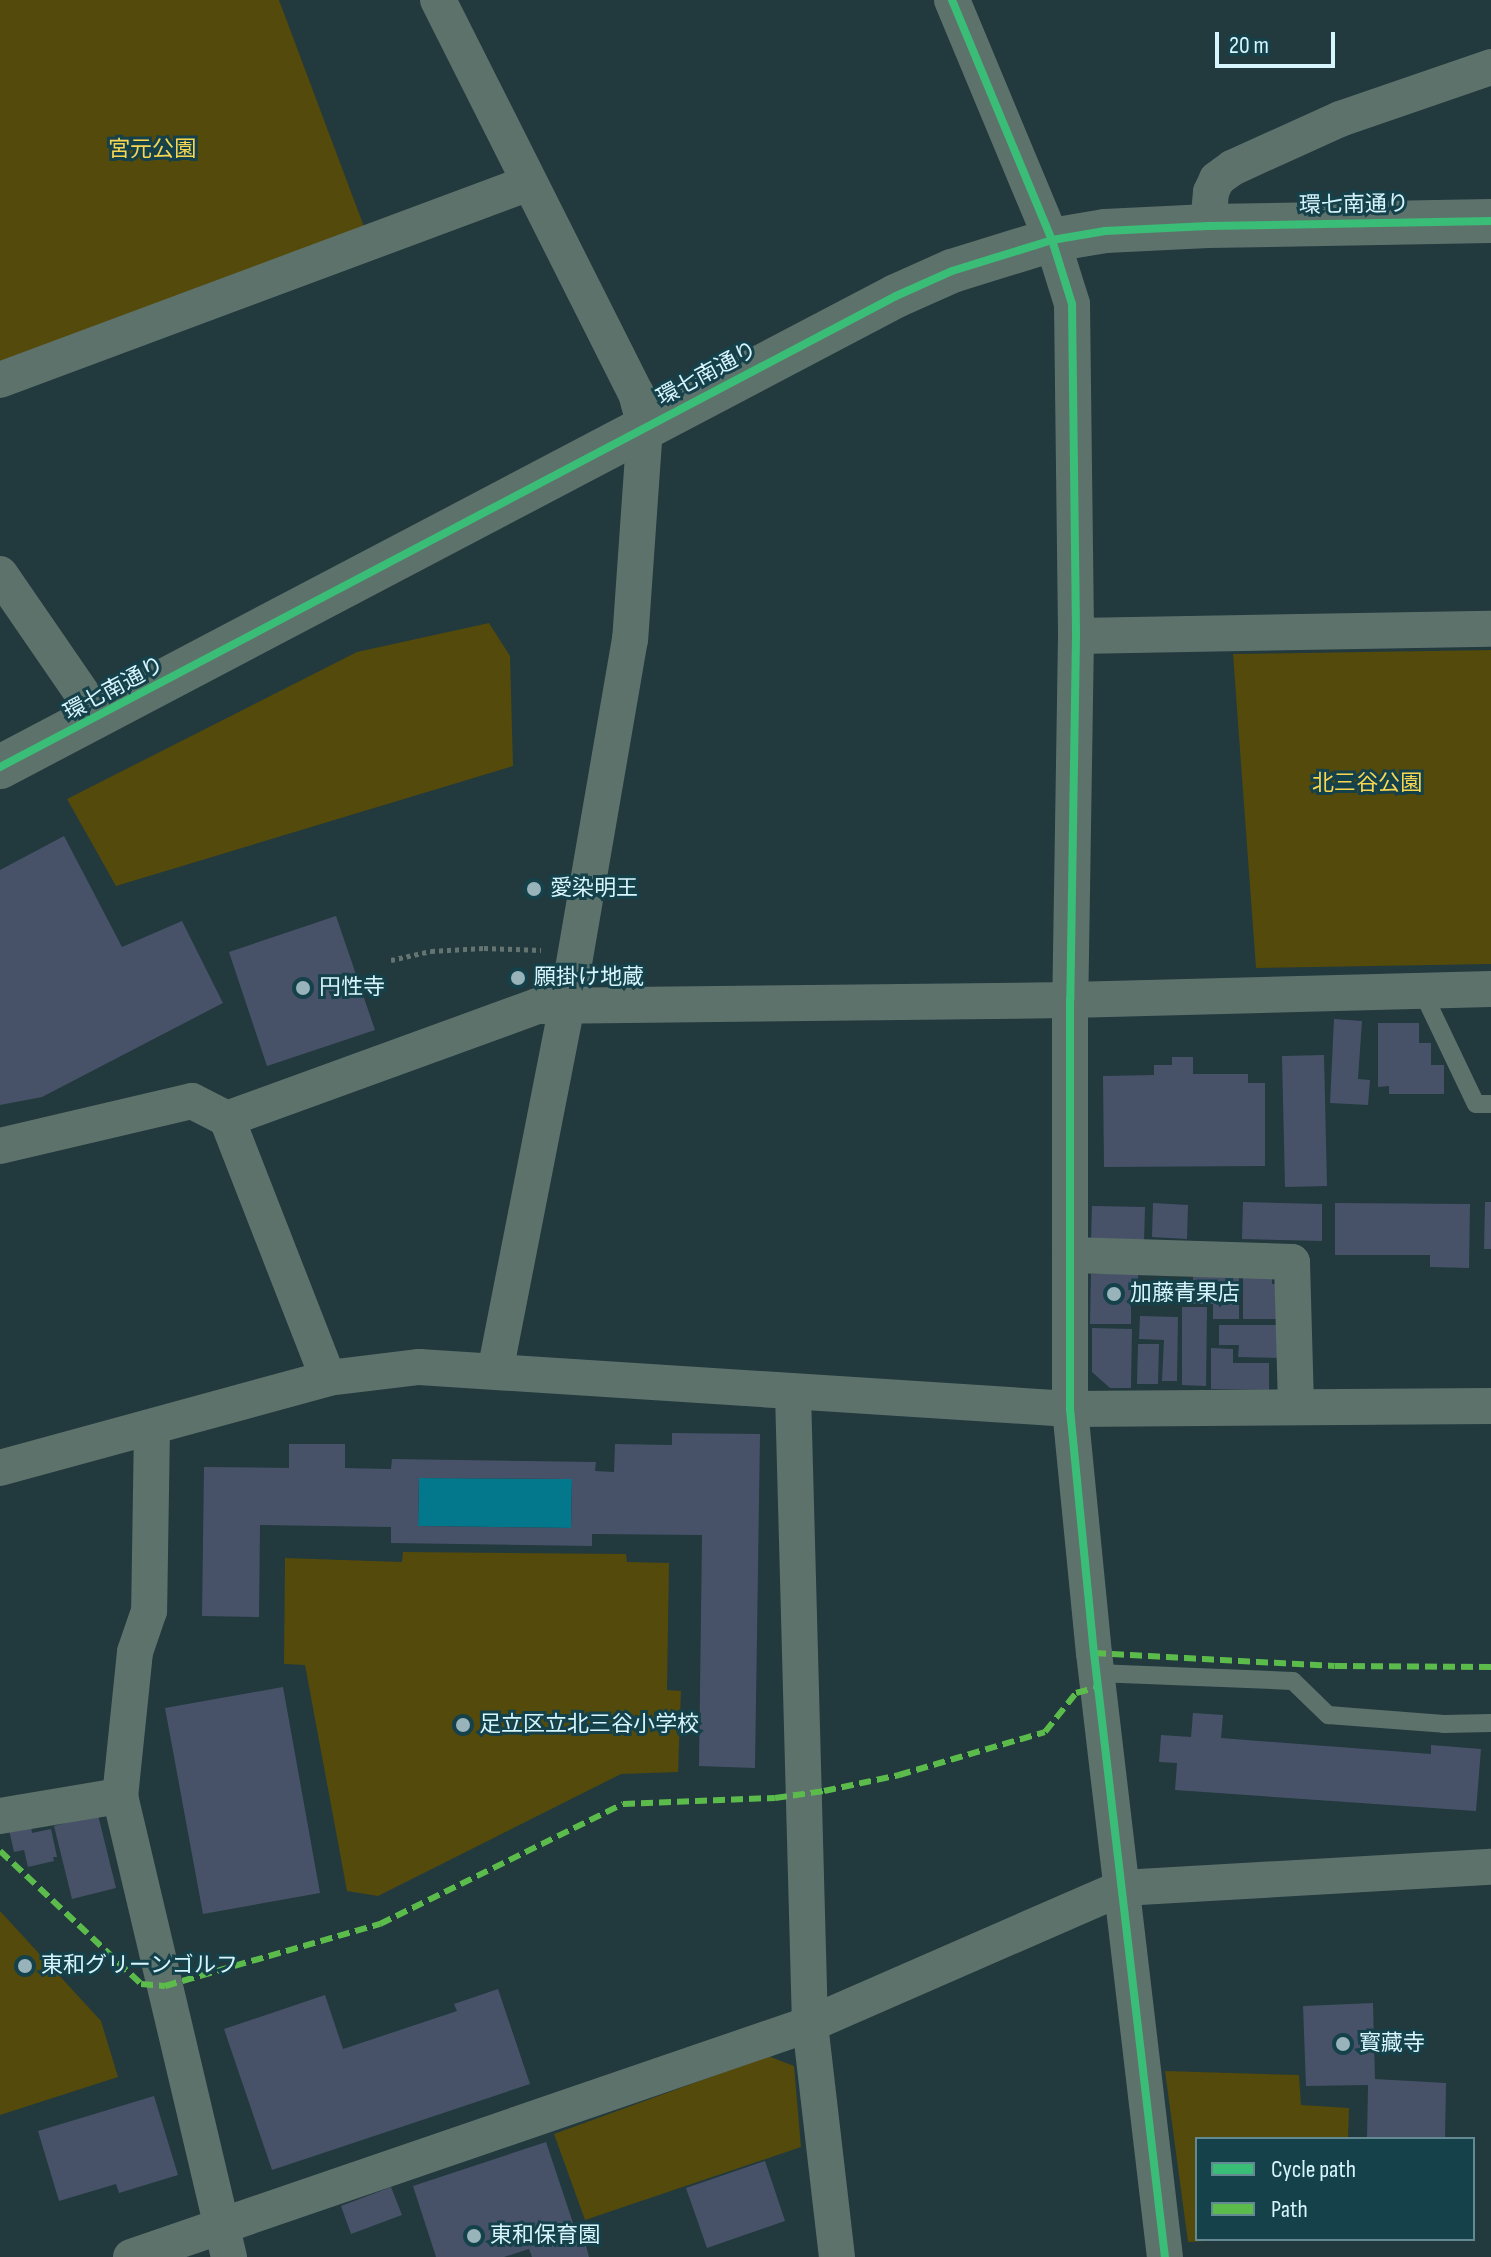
<!DOCTYPE html>
<meta charset="utf-8">
<style>
body{margin:0}
#map{position:relative;width:1491px;height:2257px;overflow:hidden;background:#22393e;font-family:"Sofia Sans Condensed","Noto Sans JP",sans-serif}
div>[style]{position:absolute}
.green>*{inset:0;background:#544a0b}
.water>*{inset:0;background:#03778b}
.building>*{inset:0;background:#475268}
.path>*{height:5px;margin-top:-2.5px;transform-origin:0;background:repeating-linear-gradient(90deg,#647571 0 4px,transparent 0 8px)}
.service>*{height:18px;margin:-9px;padding:0 9px;transform-origin:9px;border-radius:9px;background:#5e726c}
.minor>*{height:36px;margin:-18px;padding:0 18px;transform-origin:18px;border-radius:18px;background:#5e726c}
.tertiary>*{height:44px;margin:-22px;padding:0 22px;transform-origin:22px;border-radius:22px;background:#5e726c}
.quiet>*{height:6px;margin-top:-3px;transform-origin:0;background:repeating-linear-gradient(90deg,#5cbc4b 0 12px,transparent 0 18px)}
.cycleway>*{height:8px;margin:-4px;padding:0 4px;transform-origin:4px;border-radius:4px;background:#3abd76}
.dots>*{width:22px;height:22px;translate:-50% -50%;box-sizing:border-box;border:4px solid #15414b;border-radius:50%}
span{translate:-50% -50%;white-space:nowrap;text-align:center;line-height:1.15;-webkit-text-stroke:6px #15414b;paint-order:stroke}
.park-label{font-size:22px;color:#f7d751}
.street-label{font-size:22px;color:#d7f5fd}
.poi-label{font-size:22px;color:#d7f5fd}
.left{translate:0 -50%;text-align:left}
.legend{position:absolute;left:1195px;top:2137px;width:280px;height:104px;box-sizing:border-box;background:#15414b;border:2px solid #638992;margin:0;padding:10px 14px;list-style:none;font-size:24px;color:#d7f5fd}
.legend li{display:flex;align-items:center;gap:16px;height:40px}
.legend b{width:40px;border:2px solid #638992}
.scale{position:absolute;left:1215px;top:32px;width:120px;height:36px;box-sizing:border-box;border:4px solid #d7f5fd;border-top:0;padding-left:10px;font-size:24px;line-height:28px;white-space:nowrap;color:#d7f5fd;-webkit-text-stroke:6px #15414b;paint-order:stroke}
</style>
<div id="map">
<div class="green">
<div style="clip-path:polygon(0 0,279px 0,366px 232px,0 362px)"></div>
<div style="clip-path:polygon(489px 623px,510px 656px,513px 766px,116px 886px,67px 799px,357px 652px)"></div>
<div style="clip-path:polygon(1491px 650px,1491px 964px,1256px 968px,1233px 654px)"></div>
<div style="clip-path:polygon(403px 1552px,626px 1554px,627px 1562px,669px 1563px,667px 1690px,681px 1691px,678px 1772px,621px 1774px,378px 1896px,347px 1891px,305px 1665px,284px 1664px,285px 1558px,402px 1562px)"></div>
<div style="clip-path:polygon(0 1911px,101px 2021px,118px 2077px,0 2115px)"></div>
<div style="clip-path:polygon(768px 2056px,794px 2066px,801px 2147px,585px 2220px,554px 2134px)"></div>
<div style="clip-path:polygon(1165px 2071px,1299px 2075px,1301px 2105px,1349px 2108px,1348px 2139px,1197px 2139px,1197px 2239px,1245px 2239px,1188px 2242px)"></div>
</div>
<div class="water">
<div style="clip-path:polygon(419px 1478px,572px 1479px,571px 1528px,418px 1526px)"></div>
</div>
<div class="building">
<div style="clip-path:polygon(64px 836px,122px 947px,182px 921px,223px 1003px,42px 1097px,0 1105px,0 870px)"></div>
<div style="clip-path:polygon(336px 916px,375px 1030px,267px 1066px,229px 952px)"></div>
<div style="clip-path:polygon(1334px 1019px,1362px 1021px,1358px 1079px,1370px 1080px,1368px 1105px,1330px 1103px)"></div>
<div style="clip-path:polygon(1378px 1023px,1419px 1023px,1419px 1043px,1431px 1043px,1431px 1065px,1444px 1065px,1444px 1094px,1389px 1094px,1389px 1086px,1378px 1087px)"></div>
<div style="clip-path:polygon(1324px 1055px,1327px 1186px,1285px 1187px,1282px 1056px)"></div>
<div style="clip-path:polygon(1172px 1057px,1193px 1057px,1193px 1074px,1248px 1074px,1248px 1083px,1265px 1083px,1265px 1166px,1104px 1167px,1103px 1076px,1154px 1075px,1154px 1065px,1172px 1065px)"></div>
<div style="clip-path:polygon(1243px 1202px,1322px 1204px,1322px 1241px,1242px 1239px)"></div>
<div style="clip-path:polygon(1485px 1202px,1491px 1202px,1491px 1249px,1484px 1249px)"></div>
<div style="clip-path:polygon(1153px 1203px,1188px 1205px,1187px 1239px,1152px 1237px)"></div>
<div style="clip-path:polygon(1335px 1203px,1470px 1204px,1469px 1268px,1430px 1267px,1430px 1255px,1335px 1255px)"></div>
<div style="clip-path:polygon(1092px 1206px,1145px 1207px,1144px 1243px,1091px 1241px)"></div>
<div style="clip-path:polygon(1091px 1274px,1138px 1274px,1139px 1299px,1131px 1299px,1131px 1324px,1090px 1324px)"></div>
<div style="clip-path:polygon(1243px 1275px,1272px 1276px,1272px 1284px,1279px 1284px,1279px 1319px,1243px 1319px)"></div>
<div style="clip-path:polygon(1193px 1276px,1239px 1277px,1239px 1319px,1213px 1319px,1213px 1304px,1193px 1304px)"></div>
<div style="clip-path:polygon(1182px 1307px,1207px 1307px,1206px 1386px,1182px 1385px)"></div>
<div style="clip-path:polygon(1140px 1316px,1178px 1317px,1177px 1381px,1162px 1381px,1164px 1340px,1139px 1339px)"></div>
<div style="clip-path:polygon(1219px 1325px,1280px 1325px,1280px 1358px,1238px 1357px,1239px 1345px,1219px 1345px)"></div>
<div style="clip-path:polygon(1092px 1328px,1132px 1329px,1131px 1388px,1110px 1388px,1092px 1372px)"></div>
<div style="clip-path:polygon(1138px 1344px,1159px 1344px,1158px 1384px,1137px 1384px)"></div>
<div style="clip-path:polygon(1211px 1348px,1233px 1349px,1233px 1363px,1269px 1363px,1269px 1390px,1211px 1389px)"></div>
<div style="clip-path:polygon(evenodd,672px 1433px,760px 1434px,755px 1768px,699px 1766px,702px 1535px,592px 1534px,592px 1546px,391px 1543px,391px 1527px,260px 1525px,259px 1617px,202px 1616px,204px 1467px,289px 1468px,289px 1444px,345px 1444px,345px 1468px,391px 1469px,392px 1459px,596px 1462px,595px 1471px,614px 1472px,615px 1444px,672px 1445px,672px 1433px,419px 1478px,572px 1479px,571px 1528px,418px 1526px,419px 1478px)"></div>
<div style="clip-path:polygon(283px 1687px,320px 1893px,203px 1914px,165px 1708px)"></div>
<div style="clip-path:polygon(1193px 1713px,1223px 1715px,1221px 1738px,1431px 1754px,1431px 1745px,1481px 1749px,1476px 1811px,1175px 1790px,1177px 1763px,1159px 1762px,1161px 1735px,1191px 1737px)"></div>
<div style="clip-path:polygon(98px 1815px,116px 1888px,72px 1899px,54px 1826px)"></div>
<div style="clip-path:polygon(31px 1826px,32px 1833px,51px 1829px,57px 1857px,53px 1857px,54px 1861px,28px 1867px,24px 1850px,14px 1852px,9px 1830px)"></div>
<div style="clip-path:polygon(498px 1989px,530px 2084px,272px 2170px,224px 2029px,325px 1995px,343px 2049px,457px 2011px,454px 2004px)"></div>
<div style="clip-path:polygon(1373px 2003px,1375px 2079px,1446px 2083px,1445px 2139px,1367px 2139px,1368px 2085px,1306px 2086px,1303px 2006px)"></div>
<div style="clip-path:polygon(154px 2096px,178px 2175px,119px 2193px,116px 2184px,59px 2201px,38px 2131px)"></div>
<div style="clip-path:polygon(546px 2142px,576px 2232px,582px 2231px,589px 2257px,532px 2257px,529px 2249px,504px 2257px,436px 2257px,413px 2186px)"></div>
<div style="clip-path:polygon(765px 2161px,785px 2221px,707px 2248px,686px 2188px)"></div>
<div style="clip-path:polygon(391px 2187px,402px 2215px,351px 2234px,341px 2206px)"></div>
</div>
<div class="path">
<div style="left:391px;top:960px;width:41px;rotate:-12.7deg"></div>
<div style="left:431px;top:951px;width:53px;rotate:-3.2deg"></div>
<div style="left:484px;top:948px;width:57px;rotate:2deg"></div>
</div>
<div class="service">
<div style="left:1422px;top:991px;width:125px;rotate:64.5deg"></div>
<div style="left:1476px;top:1104px;width:15px"></div>
<div style="left:1096px;top:1673px;width:197px;rotate:2.3deg"></div>
<div style="left:1293px;top:1681px;width:49px;rotate:44.2deg"></div>
<div style="left:1328px;top:1715px;width:116px;rotate:4.4deg"></div>
<div style="left:1444px;top:1724px;width:47px;rotate:-1.2deg"></div>
</div>
<div class="minor">
<div style="left:438px;top:0;width:440px;rotate:63.3deg"></div>
<div style="left:636px;top:393px;width:35px;rotate:75deg"></div>
<div style="left:645px;top:427px;width:213px;rotate:94deg"></div>
<div style="left:630px;top:639px;width:371px;rotate:99.8deg"></div>
<div style="left:567px;top:1005px;width:373px;rotate:101.1deg"></div>
<div style="left:952px;top:0;width:260px;rotate:67.4deg"></div>
<div style="left:1052px;top:240px;width:67px;rotate:72.6deg"></div>
<div style="left:1072px;top:304px;width:332px;rotate:89.3deg"></div>
<div style="left:1076px;top:636px;width:364px;rotate:90.9deg"></div>
<div style="left:1070px;top:1000px;width:409px;rotate:90deg"></div>
<div style="left:1070px;top:1409px;width:245px;rotate:84.4deg"></div>
<div style="left:1094px;top:1653px;width:608px;rotate:83.3deg"></div>
<div style="left:1208px;top:226px;width:34px;rotate:-85deg"></div>
<div style="left:1211px;top:192px;width:14px;rotate:-65deg"></div>
<div style="left:1217px;top:179px;width:19px;rotate:-36deg"></div>
<div style="left:1232px;top:168px;width:119px;rotate:-24.4deg"></div>
<div style="left:1340px;top:119px;width:160px;rotate:-19deg"></div>
<div style="left:0;top:380px;width:564px;rotate:-20.43deg"></div>
<div style="left:0;top:574px;width:175px;rotate:55.5deg"></div>
<div style="left:1076px;top:636px;width:415px;rotate:-1deg"></div>
<div style="left:227px;top:1119px;width:330px;rotate:-20deg"></div>
<div style="left:537px;top:1006px;width:533px;rotate:-0.64deg"></div>
<div style="left:1070px;top:1000px;width:421px;rotate:-1.5deg"></div>
<div style="left:0;top:1146px;width:197px;rotate:-13.2deg"></div>
<div style="left:192px;top:1101px;width:39px;rotate:27deg"></div>
<div style="left:227px;top:1119px;width:278px;rotate:68.7deg"></div>
<div style="left:1070px;top:1255px;width:222px;rotate:1.8deg"></div>
<div style="left:1292px;top:1262px;width:145px;rotate:88.4deg"></div>
<div style="left:793px;top:1393px;width:631px;rotate:88.46deg"></div>
<div style="left:810px;top:2024px;width:235px;rotate:83.4deg"></div>
<div style="left:152px;top:1427px;width:184px;rotate:90.9deg"></div>
<div style="left:149px;top:1611px;width:43px;rotate:108.9deg"></div>
<div style="left:135px;top:1652px;width:145px;rotate:95.9deg"></div>
<div style="left:120px;top:1796px;width:474px;rotate:76.7deg"></div>
<div style="left:0;top:1468px;width:340px;rotate:-15.3deg"></div>
<div style="left:328px;top:1378px;width:92px;rotate:-6.9deg"></div>
<div style="left:419px;top:1367px;width:652px;rotate:3.69deg"></div>
<div style="left:1070px;top:1409px;width:421px;rotate:-0.4deg"></div>
<div style="left:0;top:1816px;width:122px;rotate:-9.5deg"></div>
<div style="left:131px;top:2257px;width:718px;rotate:-18.94deg"></div>
<div style="left:810px;top:2024px;width:340px;rotate:-23.6deg"></div>
<div style="left:1122px;top:1888px;width:370px;rotate:-3.3deg"></div>
</div>
<div class="tertiary">
<div style="left:0;top:767px;width:1012px;rotate:-27.73deg"></div>
<div style="left:896px;top:296px;width:61px;rotate:-24.1deg"></div>
<div style="left:952px;top:271px;width:105px;rotate:-17.2deg"></div>
<div style="left:1052px;top:240px;width:54px;rotate:-9.6deg"></div>
<div style="left:1105px;top:231px;width:103px;rotate:-2.8deg"></div>
<div style="left:1208px;top:226px;width:283px;rotate:-1deg"></div>
</div>
<div class="quiet">
<div style="left:1094px;top:1653px;width:241px;rotate:3.1deg"></div>
<div style="left:1335px;top:1666px;width:156px;rotate:0.4deg"></div>
<div style="left:0;top:1851px;width:194px;rotate:43.3deg"></div>
<div style="left:141px;top:1984px;width:24px;rotate:5deg"></div>
<div style="left:165px;top:1986px;width:224px;rotate:-16.1deg"></div>
<div style="left:380px;top:1924px;width:271px;rotate:-26.3deg"></div>
<div style="left:623px;top:1804px;width:152px;rotate:-2.3deg"></div>
<div style="left:775px;top:1798px;width:49px;rotate:-8.1deg"></div>
<div style="left:824px;top:1791px;width:77px;rotate:-12deg"></div>
<div style="left:899px;top:1775px;width:152px;rotate:-16.4deg"></div>
<div style="left:1045px;top:1732px;width:50px;rotate:-51.5deg"></div>
<div style="left:1076px;top:1693px;width:23px;rotate:-15deg"></div>
</div>
<div class="cycleway">
<div style="left:952px;top:0;width:260px;rotate:67.4deg"></div>
<div style="left:1052px;top:240px;width:67px;rotate:72.6deg"></div>
<div style="left:1072px;top:304px;width:332px;rotate:89.3deg"></div>
<div style="left:1076px;top:636px;width:364px;rotate:90.9deg"></div>
<div style="left:1070px;top:1000px;width:409px;rotate:90deg"></div>
<div style="left:1070px;top:1409px;width:245px;rotate:84.4deg"></div>
<div style="left:1094px;top:1653px;width:608px;rotate:83.3deg"></div>
<div style="left:0;top:767px;width:1012px;rotate:-27.73deg"></div>
<div style="left:896px;top:296px;width:61px;rotate:-24.1deg"></div>
<div style="left:952px;top:271px;width:105px;rotate:-17.2deg"></div>
<div style="left:1052px;top:240px;width:54px;rotate:-9.6deg"></div>
<div style="left:1105px;top:231px;width:103px;rotate:-2.8deg"></div>
<div style="left:1208px;top:226px;width:283px;rotate:-1deg"></div>
</div>
<div class="dots">
<div style="left:534px;top:889px;background:#98b3ba"></div>
<div style="left:518px;top:978px;background:#98b3ba"></div>
<div style="left:303px;top:988px;background:#98b3ba"></div>
<div style="left:1114px;top:1294px;background:#98b3ba"></div>
<div style="left:463px;top:1725px;background:#98b3ba"></div>
<div style="left:25px;top:1966px;background:#98b3ba"></div>
<div style="left:1343px;top:2044px;background:#98b3ba"></div>
<div style="left:474px;top:2236px;background:#98b3ba"></div>
</div>
<div class="park-label">
<span style="left:152px;top:150px">宮元公園</span>
<span style="left:1367px;top:784px">北三谷公園</span>
</div>
<div class="street-label">
<span style="left:1354px;top:205px;rotate:-1deg">環七南通り</span>
<span style="left:707px;top:374px;rotate:-28deg">環七南通り</span>
<span style="left:114px;top:689px;rotate:-28deg">環七南通り</span>
</div>
<div class="poi-label">
<span class="left" style="left:550px;top:889px">愛染明王</span>
<span class="left" style="left:534px;top:978px">願掛け地蔵</span>
<span class="left" style="left:319px;top:988px">円性寺</span>
<span class="left" style="left:1130px;top:1294px">加藤青果店</span>
<span class="left" style="left:479px;top:1725px">足立区立北三谷小学校</span>
<span class="left" style="left:41px;top:1966px">東和グリーンゴルフ</span>
<span class="left" style="left:1359px;top:2044px">寳藏寺</span>
<span class="left" style="left:490px;top:2236px">東和保育園</span>
</div>
<ul class="legend">
<li><b style="height:10px;background:#3abd76"></b>Cycle path</li>
<li><b style="height:10px;background:#5cbc4b"></b>Path</li>
</ul>
<div class="scale">20 m</div>
</div>
